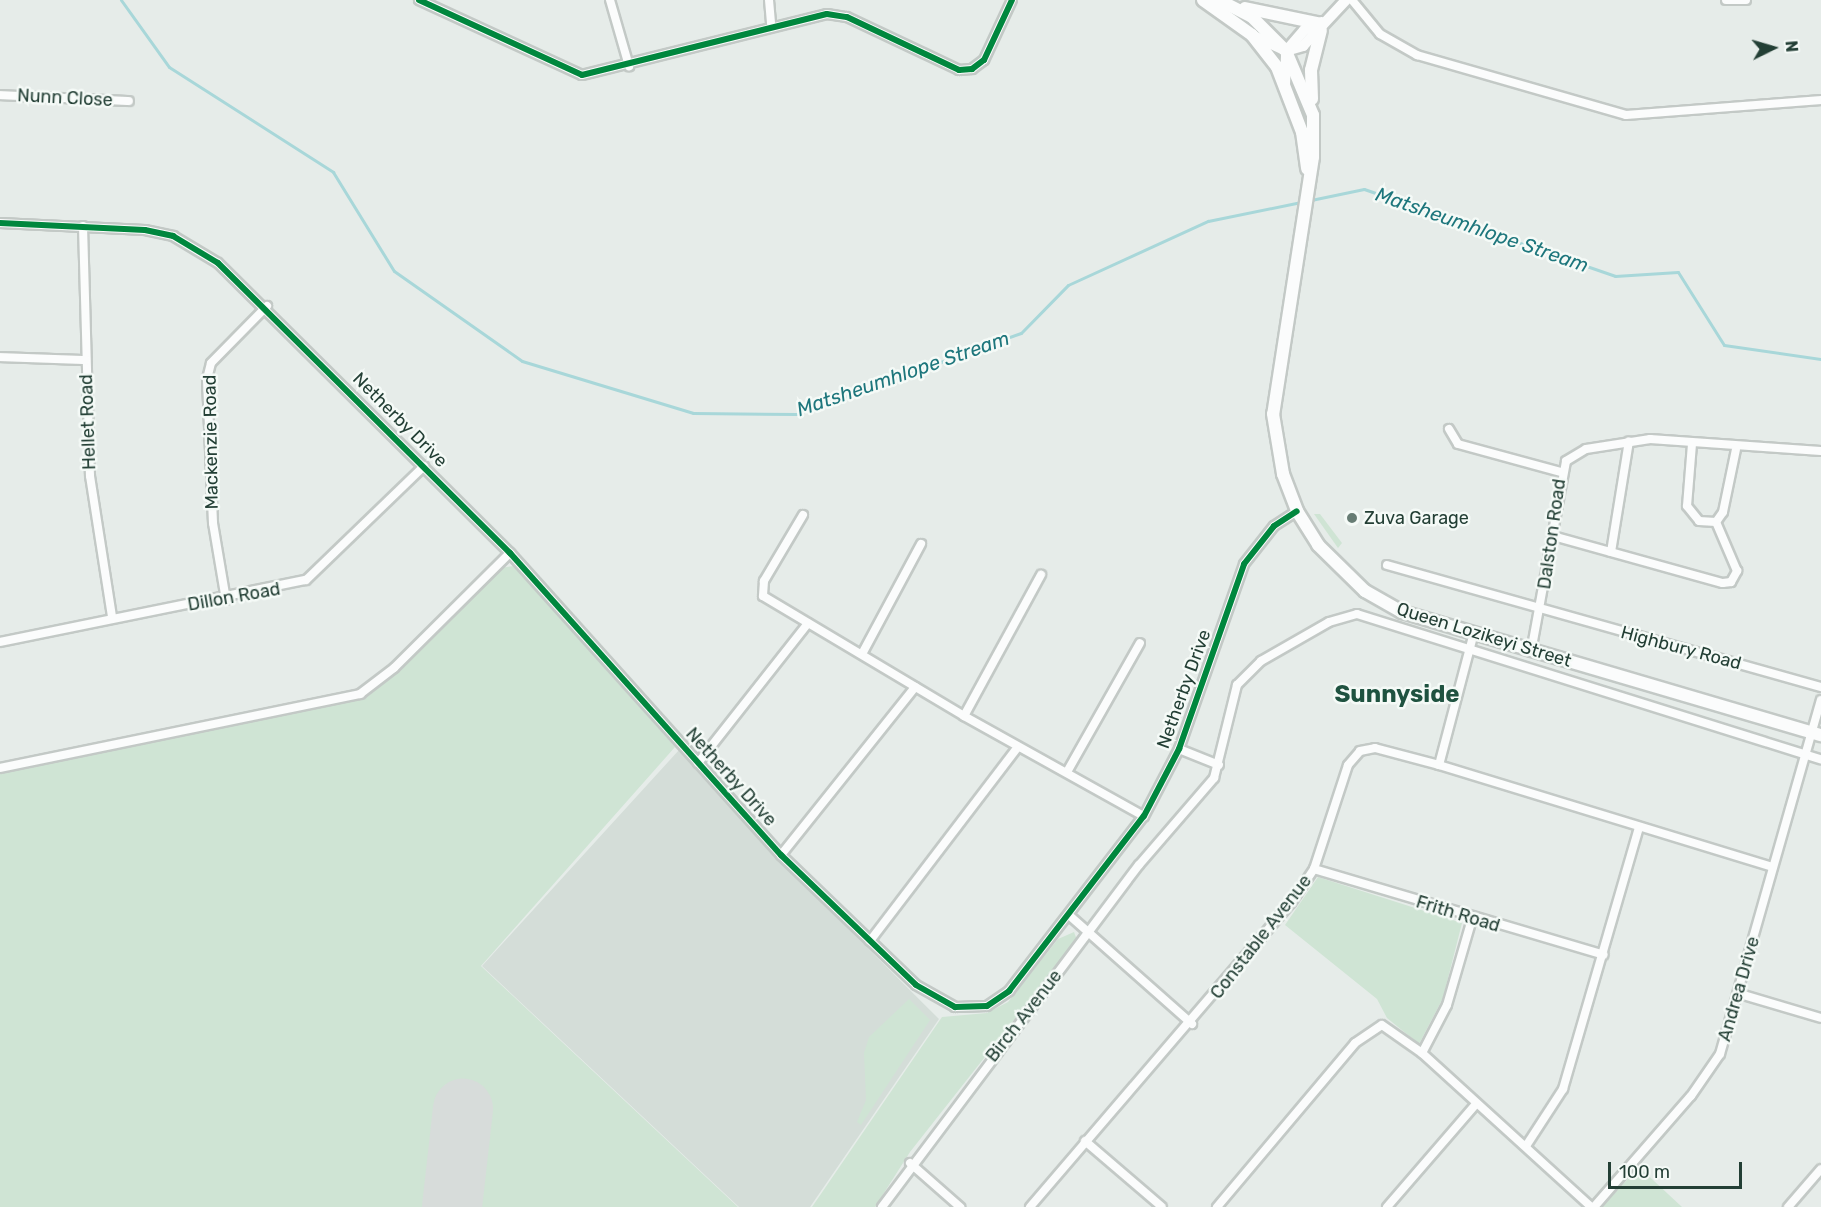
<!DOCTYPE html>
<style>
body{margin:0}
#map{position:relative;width:1821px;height:1207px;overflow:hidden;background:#e6ece9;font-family:Rubik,sans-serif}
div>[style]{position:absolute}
.built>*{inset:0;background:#d4ddd8}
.green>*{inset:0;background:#cfe4d4}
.stream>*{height:3px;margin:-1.5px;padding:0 1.5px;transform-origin:1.5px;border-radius:1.5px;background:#a8d7d9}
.runway>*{height:60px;margin:-30px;padding:0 30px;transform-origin:30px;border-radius:30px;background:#d7dcda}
.roads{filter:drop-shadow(2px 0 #c3c9c6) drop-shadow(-2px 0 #c3c9c6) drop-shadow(0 2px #c3c9c6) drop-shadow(0 -2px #c3c9c6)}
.minor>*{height:8px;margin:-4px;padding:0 4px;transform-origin:4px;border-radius:4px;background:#fbfcfc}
.tertiary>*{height:10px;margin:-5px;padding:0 5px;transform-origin:5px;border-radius:5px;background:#fbfcfc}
.secondary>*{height:12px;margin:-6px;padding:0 6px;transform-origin:6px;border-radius:6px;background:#fbfcfc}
.cycleway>*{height:6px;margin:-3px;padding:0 3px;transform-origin:3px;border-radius:3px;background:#00873e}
.dots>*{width:16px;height:16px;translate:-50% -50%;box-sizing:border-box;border:3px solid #f5faf7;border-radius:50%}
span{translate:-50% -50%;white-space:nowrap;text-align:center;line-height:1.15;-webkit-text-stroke:5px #f5faf7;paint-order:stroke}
.street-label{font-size:18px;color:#233f35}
.poi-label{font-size:18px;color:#233f35}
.left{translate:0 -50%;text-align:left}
.water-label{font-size:20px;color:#1d767c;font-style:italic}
.district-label{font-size:24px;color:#1f5240;font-weight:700}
.north{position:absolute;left:1743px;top:18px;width:60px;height:60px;-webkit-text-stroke:4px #f5faf7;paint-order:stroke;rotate:85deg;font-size:16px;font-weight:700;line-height:24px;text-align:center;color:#233f35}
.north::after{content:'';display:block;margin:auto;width:21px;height:27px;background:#233f35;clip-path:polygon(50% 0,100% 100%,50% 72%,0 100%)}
.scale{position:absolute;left:1608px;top:1162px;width:134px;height:27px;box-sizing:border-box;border:3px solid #233f35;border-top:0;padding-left:8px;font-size:18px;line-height:21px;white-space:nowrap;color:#233f35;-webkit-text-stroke:4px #f5faf7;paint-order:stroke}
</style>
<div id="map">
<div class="built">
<div style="clip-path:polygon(679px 750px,778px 859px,939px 1019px,810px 1207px,739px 1207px,482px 966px)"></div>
</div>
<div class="green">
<div style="clip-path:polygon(1314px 514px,1320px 514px,1342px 543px,1338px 548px)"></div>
<div style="clip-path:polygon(514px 566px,675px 747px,481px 966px,738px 1207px,0 1207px,0 772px,361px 697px,500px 568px)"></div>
<div style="clip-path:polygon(1318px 877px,1462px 923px,1443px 998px,1419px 1044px,1387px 1018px,1377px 999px,1285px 925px)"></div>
<div style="clip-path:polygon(1074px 932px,1077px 940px,910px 1152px,875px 1207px,812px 1207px,942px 1017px,987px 1013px,1008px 1002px,1058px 939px)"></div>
<div style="clip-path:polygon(909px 999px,930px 1020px,861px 1125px,857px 1122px,866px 1100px,864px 1053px,869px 1037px)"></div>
<div style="clip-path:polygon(1639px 1167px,1682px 1207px,1602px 1207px)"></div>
</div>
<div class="stream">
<div style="left:121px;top:0;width:82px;rotate:54.4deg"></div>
<div style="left:169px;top:67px;width:195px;rotate:32.6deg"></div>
<div style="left:333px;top:172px;width:116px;rotate:58.4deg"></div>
<div style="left:394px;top:271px;width:156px;rotate:35.1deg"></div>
<div style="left:522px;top:361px;width:179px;rotate:16.9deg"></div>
<div style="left:693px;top:413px;width:104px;rotate:0.6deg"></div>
<div style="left:797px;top:414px;width:238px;rotate:-19.9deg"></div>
<div style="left:1021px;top:333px;width:67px;rotate:-45.6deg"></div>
<div style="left:1068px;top:285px;width:154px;rotate:-24.6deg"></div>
<div style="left:1208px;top:221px;width:95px;rotate:-11.5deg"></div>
<div style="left:1311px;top:200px;width:54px;rotate:-11.7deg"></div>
<div style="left:1364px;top:189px;width:266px;rotate:19.1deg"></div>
<div style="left:1615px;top:276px;width:63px;rotate:-3.6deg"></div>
<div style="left:1678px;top:272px;width:86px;rotate:57.8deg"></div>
<div style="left:1724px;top:345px;width:98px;rotate:8.2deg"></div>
</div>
<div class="runway">
<div style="left:452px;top:1207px;width:99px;rotate:-83.6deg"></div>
</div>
<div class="roads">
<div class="minor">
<div style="left:419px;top:0;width:179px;rotate:24.7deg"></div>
<div style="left:582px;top:75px;width:252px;rotate:-14deg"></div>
<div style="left:827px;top:14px;width:20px;rotate:9deg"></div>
<div style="left:847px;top:17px;width:124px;rotate:25.3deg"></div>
<div style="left:959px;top:70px;width:13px;rotate:-4deg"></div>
<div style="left:972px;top:69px;width:15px;rotate:-37deg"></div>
<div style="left:984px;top:60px;width:66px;rotate:-65deg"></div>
<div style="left:610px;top:0;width:69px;rotate:73.9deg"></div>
<div style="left:769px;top:0;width:24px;rotate:85deg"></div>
<div style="left:1352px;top:0;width:44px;rotate:50.5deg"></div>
<div style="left:1380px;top:34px;width:43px;rotate:29.6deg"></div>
<div style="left:1417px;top:55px;width:217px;rotate:16deg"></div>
<div style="left:1626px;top:115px;width:196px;rotate:-4.4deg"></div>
<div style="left:1726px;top:0;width:20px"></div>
<div style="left:0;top:95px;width:129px;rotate:2.7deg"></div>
<div style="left:0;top:223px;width:145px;rotate:2.8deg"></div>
<div style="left:145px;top:230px;width:29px;rotate:12deg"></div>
<div style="left:173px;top:236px;width:52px;rotate:31deg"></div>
<div style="left:218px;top:263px;width:412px;rotate:44.8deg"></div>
<div style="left:510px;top:553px;width:406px;rotate:48.1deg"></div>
<div style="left:781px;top:855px;width:187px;rotate:43.9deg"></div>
<div style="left:916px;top:985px;width:45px;rotate:29.4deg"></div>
<div style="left:955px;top:1007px;width:32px;rotate:-2deg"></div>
<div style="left:987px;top:1006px;width:27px;rotate:-34deg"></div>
<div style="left:1009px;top:991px;width:221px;rotate:-52.4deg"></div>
<div style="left:1144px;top:816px;width:76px;rotate:-62.4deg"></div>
<div style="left:1179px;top:749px;width:196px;rotate:-70.6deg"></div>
<div style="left:1244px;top:564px;width:48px;rotate:-51.7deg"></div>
<div style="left:1274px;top:526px;width:27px;rotate:-33deg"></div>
<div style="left:83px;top:226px;width:250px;rotate:88.4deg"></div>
<div style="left:90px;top:476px;width:142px;rotate:81.1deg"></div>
<div style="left:0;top:357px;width:86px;rotate:2deg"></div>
<div style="left:1449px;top:429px;width:17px;rotate:59deg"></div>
<div style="left:1458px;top:444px;width:107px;rotate:15.2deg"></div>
<div style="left:1692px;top:444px;width:62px;rotate:94.6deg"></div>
<div style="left:1687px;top:506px;width:19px;rotate:51deg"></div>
<div style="left:1699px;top:521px;width:17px;rotate:3deg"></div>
<div style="left:1716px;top:522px;width:12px;rotate:-55deg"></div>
<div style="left:1723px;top:512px;width:64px;rotate:-78.3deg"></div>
<div style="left:803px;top:515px;width:77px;rotate:120.6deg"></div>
<div style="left:764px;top:581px;width:15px;rotate:94deg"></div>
<div style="left:763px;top:596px;width:234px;rotate:30.8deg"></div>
<div style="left:964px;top:716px;width:206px;rotate:29.1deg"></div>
<div style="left:1553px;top:536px;width:176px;rotate:15.5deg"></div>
<div style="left:1723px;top:583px;width:8px;rotate:-7deg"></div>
<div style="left:1731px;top:582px;width:13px;rotate:-61deg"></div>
<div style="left:1737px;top:571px;width:53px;rotate:-113.2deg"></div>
<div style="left:1611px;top:552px;width:112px;rotate:-80.8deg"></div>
<div style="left:1387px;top:565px;width:451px;rotate:15.7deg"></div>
<div style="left:226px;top:600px;width:78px;rotate:-99.6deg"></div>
<div style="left:213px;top:523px;width:144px;rotate:-92.4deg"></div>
<div style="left:207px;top:379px;width:16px;rotate:-76deg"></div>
<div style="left:211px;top:363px;width:80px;rotate:-45.5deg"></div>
<div style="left:0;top:642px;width:312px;rotate:-11.5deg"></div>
<div style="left:306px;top:580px;width:164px;rotate:-44deg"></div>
<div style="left:1531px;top:652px;width:194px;rotate:-79.6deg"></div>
<div style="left:1566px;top:461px;width:23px;rotate:-31deg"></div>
<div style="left:1586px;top:449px;width:65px;rotate:-8.9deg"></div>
<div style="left:1650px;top:439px;width:171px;rotate:4deg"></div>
<div style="left:862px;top:654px;width:125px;rotate:-61.8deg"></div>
<div style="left:964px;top:716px;width:161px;rotate:-61.4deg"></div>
<div style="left:1179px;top:749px;width:43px;rotate:21.8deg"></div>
<div style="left:698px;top:763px;width:178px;rotate:-51.8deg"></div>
<div style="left:1439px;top:765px;width:133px;rotate:-75.2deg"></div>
<div style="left:0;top:768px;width:368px;rotate:-11.6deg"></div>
<div style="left:360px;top:694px;width:43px;rotate:-37.4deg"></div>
<div style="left:394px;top:668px;width:163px;rotate:-44.8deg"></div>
<div style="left:1067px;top:772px;width:148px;rotate:-60.5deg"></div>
<div style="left:781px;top:855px;width:215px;rotate:-51.4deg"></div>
<div style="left:1314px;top:869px;width:302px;rotate:16.5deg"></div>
<div style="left:1070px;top:916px;width:163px;rotate:41.5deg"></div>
<div style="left:870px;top:941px;width:244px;rotate:-52.7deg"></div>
<div style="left:1740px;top:994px;width:84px;rotate:16.5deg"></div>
<div style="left:1422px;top:1053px;width:54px;rotate:-62.5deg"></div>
<div style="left:1447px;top:1005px;width:90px;rotate:-73.8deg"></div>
<div style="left:1085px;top:1141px;width:101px;rotate:40.6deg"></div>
<div style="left:1526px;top:1146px;width:68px;rotate:-57deg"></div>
<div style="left:1563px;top:1089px;width:273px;rotate:-73.8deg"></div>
<div style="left:910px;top:1163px;width:67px;rotate:41.3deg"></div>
<div style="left:882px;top:1207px;width:428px;rotate:-53.1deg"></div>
<div style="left:1139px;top:865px;width:115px;rotate:-49.2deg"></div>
<div style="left:1214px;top:778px;width:96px;rotate:-76.1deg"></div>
<div style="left:1237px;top:685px;width:34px;rotate:-45deg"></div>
<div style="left:1261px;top:661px;width:78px;rotate:-29.8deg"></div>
<div style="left:1329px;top:622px;width:29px;rotate:-16deg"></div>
<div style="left:1357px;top:614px;width:486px;rotate:17.4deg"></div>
<div style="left:1030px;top:1207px;width:401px;rotate:-49.4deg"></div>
<div style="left:1291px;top:903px;width:41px;rotate:-55.9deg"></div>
<div style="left:1314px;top:869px;width:109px;rotate:-71.9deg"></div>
<div style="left:1348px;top:765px;width:18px;rotate:-49deg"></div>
<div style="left:1360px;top:751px;width:15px;rotate:-11deg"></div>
<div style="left:1375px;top:748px;width:66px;rotate:14.9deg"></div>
<div style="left:1439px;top:765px;width:348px;rotate:17deg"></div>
<div style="left:1217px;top:1207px;width:214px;rotate:-49.9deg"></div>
<div style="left:1355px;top:1043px;width:32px;rotate:-34deg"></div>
<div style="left:1382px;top:1025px;width:49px;rotate:35deg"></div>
<div style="left:1422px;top:1053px;width:229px;rotate:42.3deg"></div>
<div style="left:1387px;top:1207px;width:135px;rotate:-49.2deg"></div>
<div style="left:1594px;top:1207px;width:147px;rotate:-48.9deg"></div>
<div style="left:1691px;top:1096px;width:51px;rotate:-55.4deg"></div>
<div style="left:1720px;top:1054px;width:368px;rotate:-74.1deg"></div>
<div style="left:1788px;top:1207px;width:50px;rotate:-49deg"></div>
</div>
<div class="tertiary">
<div style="left:1254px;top:36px;width:35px;rotate:25deg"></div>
<div style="left:1286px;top:51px;width:18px;rotate:-16deg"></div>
<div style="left:1303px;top:46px;width:63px;rotate:-46.9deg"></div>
<div style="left:1285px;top:85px;width:34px;rotate:-88deg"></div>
<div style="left:1286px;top:51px;width:28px;rotate:-49deg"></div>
<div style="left:1304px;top:30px;width:19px;rotate:-25deg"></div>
</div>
<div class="secondary">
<div style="left:1203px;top:0;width:60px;rotate:35.5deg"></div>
<div style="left:1252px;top:35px;width:41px;rotate:52deg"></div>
<div style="left:1277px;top:67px;width:70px;rotate:69deg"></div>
<div style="left:1302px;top:132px;width:37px;rotate:82deg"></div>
<div style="left:1219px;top:0;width:37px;rotate:27deg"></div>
<div style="left:1252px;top:17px;width:48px;rotate:45deg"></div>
<div style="left:1286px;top:51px;width:69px;rotate:67.1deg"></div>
<div style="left:1313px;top:115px;width:42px;rotate:90deg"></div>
<div style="left:1313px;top:157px;width:260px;rotate:98.8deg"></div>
<div style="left:1273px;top:414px;width:61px;rotate:80.5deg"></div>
<div style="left:1283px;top:474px;width:40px;rotate:69deg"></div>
<div style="left:1297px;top:511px;width:40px;rotate:58deg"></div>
<div style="left:1318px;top:545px;width:66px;rotate:44.4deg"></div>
<div style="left:1365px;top:591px;width:43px;rotate:29.6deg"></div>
<div style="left:1402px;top:612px;width:437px;rotate:16.4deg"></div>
<div style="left:1245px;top:8px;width:74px;rotate:11.8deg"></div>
<div style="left:1312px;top:99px;width:29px;rotate:-92deg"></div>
<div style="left:1311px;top:70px;width:41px;rotate:-76deg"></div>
</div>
</div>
<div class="cycleway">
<div style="left:419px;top:0;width:179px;rotate:24.7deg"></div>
<div style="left:582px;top:75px;width:252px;rotate:-14deg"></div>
<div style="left:827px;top:14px;width:20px;rotate:9deg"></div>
<div style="left:847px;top:17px;width:124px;rotate:25.3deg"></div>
<div style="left:959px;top:70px;width:13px;rotate:-4deg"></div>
<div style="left:972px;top:69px;width:15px;rotate:-37deg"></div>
<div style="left:984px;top:60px;width:66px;rotate:-65deg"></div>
<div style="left:0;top:223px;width:145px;rotate:2.8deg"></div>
<div style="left:145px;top:230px;width:29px;rotate:12deg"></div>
<div style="left:173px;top:236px;width:52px;rotate:31deg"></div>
<div style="left:218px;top:263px;width:412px;rotate:44.8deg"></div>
<div style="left:510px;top:553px;width:406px;rotate:48.1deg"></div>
<div style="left:781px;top:855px;width:187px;rotate:43.9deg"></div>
<div style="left:916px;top:985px;width:45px;rotate:29.4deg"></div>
<div style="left:955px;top:1007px;width:32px;rotate:-2deg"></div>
<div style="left:987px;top:1006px;width:27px;rotate:-34deg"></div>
<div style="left:1009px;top:991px;width:221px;rotate:-52.4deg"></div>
<div style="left:1144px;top:816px;width:76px;rotate:-62.4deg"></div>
<div style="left:1179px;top:749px;width:196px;rotate:-70.6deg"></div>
<div style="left:1244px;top:564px;width:48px;rotate:-51.7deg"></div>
<div style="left:1274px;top:526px;width:27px;rotate:-33deg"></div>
</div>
<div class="dots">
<div style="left:1352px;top:518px;background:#677c74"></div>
</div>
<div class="street-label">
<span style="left:65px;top:98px;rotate:3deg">Nunn Close</span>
<span style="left:400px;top:420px;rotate:45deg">Netherby Drive</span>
<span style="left:88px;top:422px;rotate:-92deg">Hellet Road</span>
<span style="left:211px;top:442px;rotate:-91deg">Mackenzie Road</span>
<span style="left:1552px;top:534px;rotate:-82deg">Dalston Road</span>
<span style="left:234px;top:597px;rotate:-10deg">Dillon Road</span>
<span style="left:1484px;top:635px;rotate:17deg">Queen Lozikeyi Street</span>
<span style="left:1681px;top:648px;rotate:15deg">Highbury Road</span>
<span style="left:1184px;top:689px;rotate:-70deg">Netherby Drive</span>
<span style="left:731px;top:777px;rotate:48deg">Netherby Drive</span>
<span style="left:1458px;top:914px;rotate:17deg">Frith Road</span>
<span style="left:1261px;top:937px;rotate:-52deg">Constable Avenue</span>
<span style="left:1739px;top:989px;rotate:-74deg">Andrea Drive</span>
<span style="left:1024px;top:1016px;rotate:-52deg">Birch Avenue</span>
</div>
<div class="poi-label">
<span class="left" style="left:1364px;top:518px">Zuva Garage</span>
</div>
<div class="water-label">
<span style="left:1482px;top:230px;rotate:19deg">Matsheumhlope Stream</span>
<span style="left:903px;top:374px;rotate:-19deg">Matsheumhlope Stream</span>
</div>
<div class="district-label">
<span style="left:1397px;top:695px">Sunnyside</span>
</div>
<div class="north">N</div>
<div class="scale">100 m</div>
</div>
